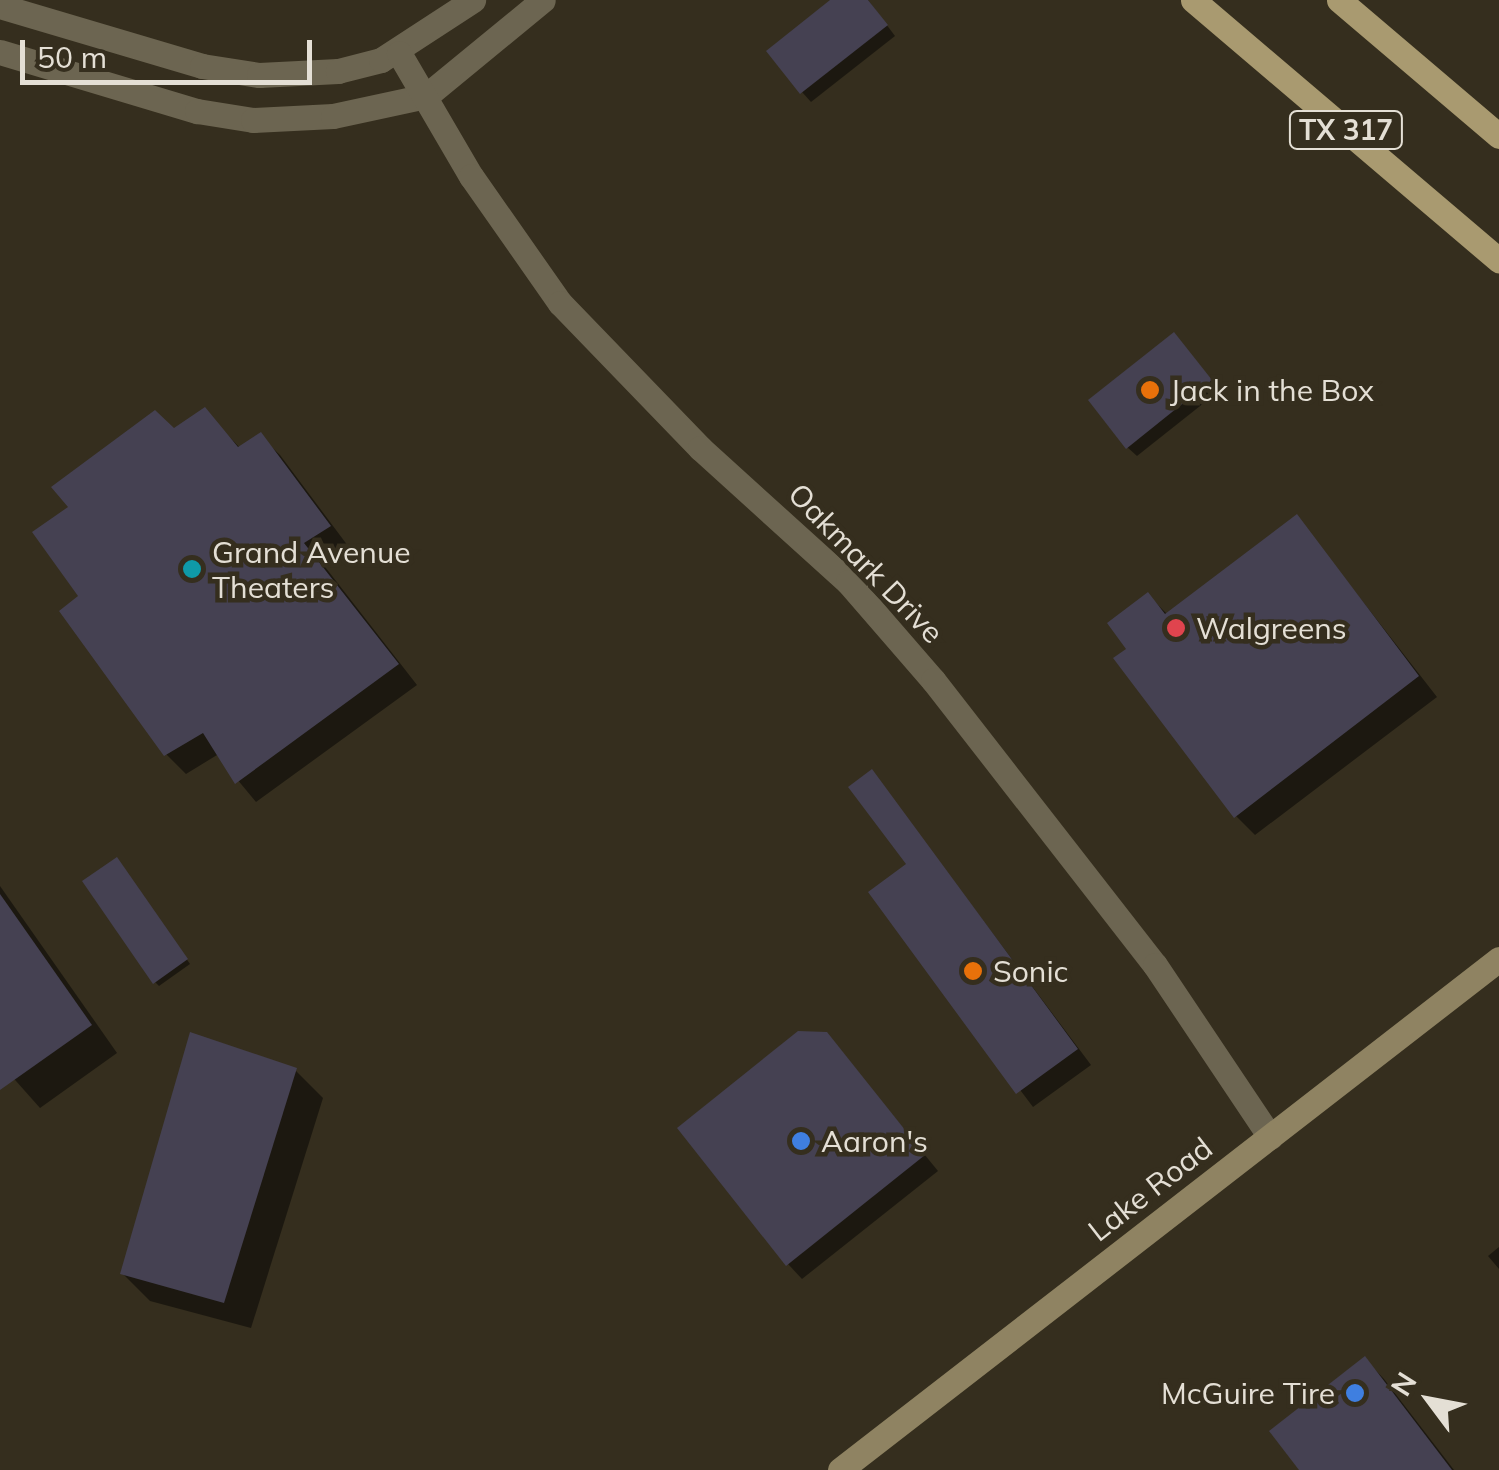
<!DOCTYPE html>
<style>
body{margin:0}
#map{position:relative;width:1499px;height:1470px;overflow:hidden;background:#352e1e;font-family:Mulish,sans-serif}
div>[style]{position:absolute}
.shadow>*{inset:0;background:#0007}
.building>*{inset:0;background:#454152}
.minor>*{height:25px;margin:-12.5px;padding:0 12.5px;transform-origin:12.5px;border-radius:12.5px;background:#6c6551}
.secondary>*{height:25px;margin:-12.5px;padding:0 12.5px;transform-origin:12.5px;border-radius:12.5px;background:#8f8362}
.primary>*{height:25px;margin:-12.5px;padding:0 12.5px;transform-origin:12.5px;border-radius:12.5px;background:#a99a70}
.dots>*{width:28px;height:28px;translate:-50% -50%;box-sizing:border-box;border:5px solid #352e1e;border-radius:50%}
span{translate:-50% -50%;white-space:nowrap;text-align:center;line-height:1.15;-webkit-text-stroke:9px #352e1e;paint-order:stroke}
.shield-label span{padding:2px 8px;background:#352e1e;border:2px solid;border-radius:8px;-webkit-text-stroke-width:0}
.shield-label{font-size:28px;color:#e4dfd5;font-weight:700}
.poi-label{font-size:30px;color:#e4dfd5}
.left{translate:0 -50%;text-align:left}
.right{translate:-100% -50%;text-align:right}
.street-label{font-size:30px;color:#e4dfd5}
.north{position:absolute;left:1379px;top:1350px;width:100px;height:100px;-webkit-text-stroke:8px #352e1e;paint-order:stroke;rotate:302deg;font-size:28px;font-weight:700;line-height:40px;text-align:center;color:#e4dfd5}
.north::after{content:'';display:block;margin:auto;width:35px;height:45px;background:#e4dfd5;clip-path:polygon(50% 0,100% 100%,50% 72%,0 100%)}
.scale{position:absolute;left:20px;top:40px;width:292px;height:45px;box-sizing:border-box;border:5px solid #e4dfd5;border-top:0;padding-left:12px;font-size:30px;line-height:35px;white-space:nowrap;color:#e4dfd5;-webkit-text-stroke:8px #352e1e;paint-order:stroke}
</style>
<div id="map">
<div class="shadow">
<div style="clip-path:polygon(834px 0,868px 0,895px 36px,811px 102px,802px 92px)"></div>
<div style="clip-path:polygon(1183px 345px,1219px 391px,1137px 456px,1127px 447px)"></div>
<div style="clip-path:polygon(204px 410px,240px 448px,260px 436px,280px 455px,348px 546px,322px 563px,417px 685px,256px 802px,217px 755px,186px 774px,166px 754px,81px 596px,174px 431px)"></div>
<div style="clip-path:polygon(1297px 517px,1437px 697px,1255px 835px,1236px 816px,1130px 649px,1148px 595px,1168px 615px)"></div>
<div style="clip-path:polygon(872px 772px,1091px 1065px,1033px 1107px,871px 893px,909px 864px)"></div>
<div style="clip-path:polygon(121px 864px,190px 964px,159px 986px,155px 982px)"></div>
<div style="clip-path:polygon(0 886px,117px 1053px,40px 1108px,0 1063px)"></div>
<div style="clip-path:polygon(826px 1034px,938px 1171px,802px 1279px,788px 1264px)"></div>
<div style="clip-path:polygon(296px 1071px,323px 1098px,251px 1328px,150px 1301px,123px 1274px)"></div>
<div style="clip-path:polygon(1499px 1247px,1499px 1269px,1488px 1256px)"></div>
<div style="clip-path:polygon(1365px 1359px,1384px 1379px,1454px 1470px,1302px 1470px)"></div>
</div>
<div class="building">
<div style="clip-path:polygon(830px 0,868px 0,888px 25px,800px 94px,766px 51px)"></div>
<div style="clip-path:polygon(1174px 332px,1212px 380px,1126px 449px,1088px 400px)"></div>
<div style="clip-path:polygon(205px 407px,238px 447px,261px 432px,331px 526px,304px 543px,399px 664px,235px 784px,203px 733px,164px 756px,59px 611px,78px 596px,32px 532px,68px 507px,51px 487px,155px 410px,174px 428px)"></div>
<div style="clip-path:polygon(1297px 514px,1419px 676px,1234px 818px,1113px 658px,1126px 649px,1107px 623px,1148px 592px,1165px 614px)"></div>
<div style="clip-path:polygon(872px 769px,1078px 1049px,1016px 1094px,868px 892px,906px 864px,848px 787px)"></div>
<div style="clip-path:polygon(117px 857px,188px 959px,153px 984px,82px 881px)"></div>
<div style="clip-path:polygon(0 894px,92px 1025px,0 1090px)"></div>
<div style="clip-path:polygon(798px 1031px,827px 1032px,925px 1155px,786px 1266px,677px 1128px)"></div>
<div style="clip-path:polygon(190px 1032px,297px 1068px,224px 1303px,120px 1274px)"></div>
<div style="clip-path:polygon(1365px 1356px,1452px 1470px,1299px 1470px,1269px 1431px)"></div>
</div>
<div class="minor">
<div style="left:0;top:6px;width:211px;rotate:16.5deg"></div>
<div style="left:202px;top:66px;width:58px;rotate:9deg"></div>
<div style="left:259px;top:75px;width:79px;rotate:-2.9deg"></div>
<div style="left:338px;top:71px;width:44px;rotate:-14.3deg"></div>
<div style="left:381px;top:60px;width:110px;rotate:-33.1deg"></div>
<div style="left:0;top:52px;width:206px;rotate:16.7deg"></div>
<div style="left:197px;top:111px;width:57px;rotate:9.1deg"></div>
<div style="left:253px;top:120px;width:80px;rotate:-2.9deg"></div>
<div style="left:333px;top:116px;width:95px;rotate:-12.1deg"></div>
<div style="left:426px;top:96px;width:151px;rotate:-39.4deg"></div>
<div style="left:399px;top:53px;width:143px;rotate:59.7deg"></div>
<div style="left:471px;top:176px;width:155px;rotate:55deg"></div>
<div style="left:560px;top:303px;width:202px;rotate:46deg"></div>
<div style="left:700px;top:448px;width:200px;rotate:42.2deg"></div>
<div style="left:848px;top:582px;width:130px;rotate:49.1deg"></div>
<div style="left:933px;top:680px;width:361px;rotate:52.1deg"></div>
<div style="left:1155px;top:965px;width:207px;rotate:56.2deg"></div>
</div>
<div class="secondary">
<div style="left:840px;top:1470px;width:834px;rotate:-37.79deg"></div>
</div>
<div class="primary">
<div style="left:1193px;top:0;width:402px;rotate:40.4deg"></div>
<div style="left:1339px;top:0;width:210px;rotate:40.4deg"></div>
</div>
<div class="dots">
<div style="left:1150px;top:390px;background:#e8710a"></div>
<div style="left:192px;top:569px;background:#0f9aa8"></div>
<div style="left:1176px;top:628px;background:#e0444e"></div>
<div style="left:973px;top:971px;background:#e8710a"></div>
<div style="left:801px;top:1141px;background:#3f7fe0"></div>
<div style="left:1355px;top:1393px;background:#3f7fe0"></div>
</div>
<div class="shield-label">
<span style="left:1346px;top:130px">TX 317</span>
</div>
<div class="poi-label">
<span class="left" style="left:1170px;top:390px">Jack in the Box</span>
<span class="left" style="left:212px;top:569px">Grand Avenue<br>Theaters</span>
<span class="left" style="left:1196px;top:628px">Walgreens</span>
<span class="left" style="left:993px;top:971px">Sonic</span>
<span class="left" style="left:821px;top:1141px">Aaron's</span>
<span class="right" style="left:1335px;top:1393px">McGuire Tire</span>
</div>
<div class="street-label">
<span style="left:866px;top:563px;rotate:46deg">Oakmark Drive</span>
<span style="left:1150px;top:1189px;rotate:-38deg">Lake Road</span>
</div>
<div class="north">N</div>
<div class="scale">50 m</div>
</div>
